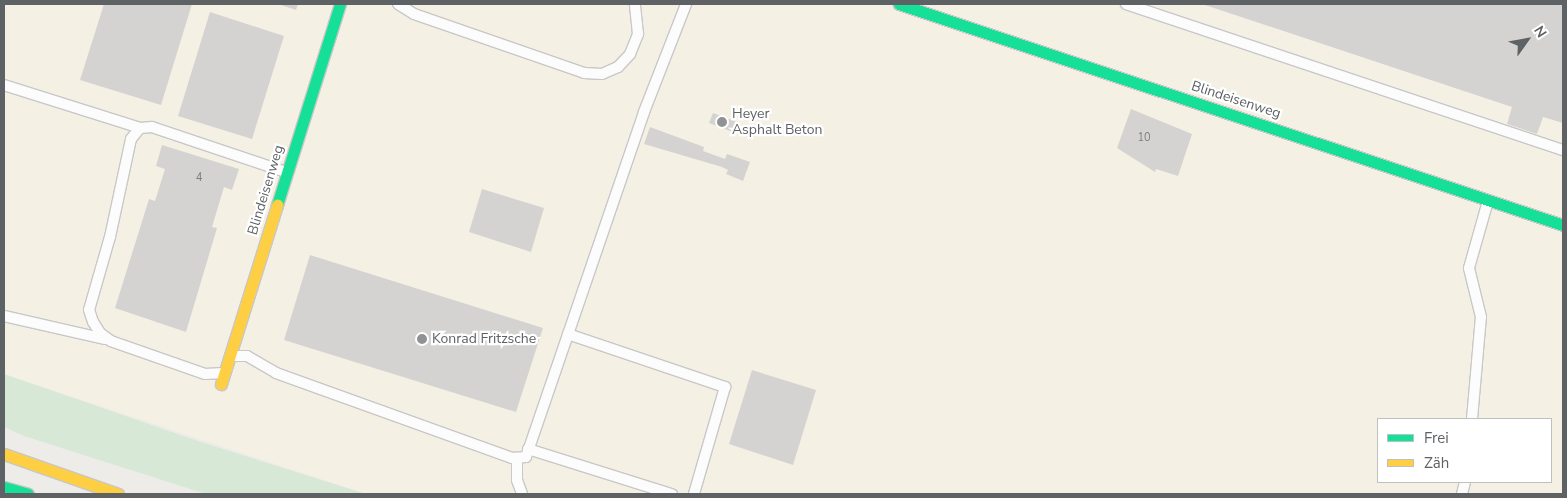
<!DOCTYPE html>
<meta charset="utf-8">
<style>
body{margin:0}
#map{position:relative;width:1567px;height:498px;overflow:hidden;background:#edece9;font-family:"Nunito Sans",sans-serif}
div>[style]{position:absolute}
.commercial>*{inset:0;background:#f5f0e4}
.green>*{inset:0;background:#d8e8d6}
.building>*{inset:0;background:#d4d3d1}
.roads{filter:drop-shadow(1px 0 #c8c8c8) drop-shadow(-1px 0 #c8c8c8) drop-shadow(0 1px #c8c8c8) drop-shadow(0 -1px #c8c8c8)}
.lane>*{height:10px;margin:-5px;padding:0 5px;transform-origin:5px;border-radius:5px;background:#fcfcfc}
.fast>*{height:11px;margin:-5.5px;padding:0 5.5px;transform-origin:5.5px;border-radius:5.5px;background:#16e098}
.slow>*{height:11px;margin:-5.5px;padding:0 5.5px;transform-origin:5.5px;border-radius:5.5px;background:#ffcf43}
.dots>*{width:14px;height:14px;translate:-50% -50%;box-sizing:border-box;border:2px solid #fff;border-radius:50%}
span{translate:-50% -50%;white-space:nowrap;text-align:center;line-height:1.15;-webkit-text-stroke:4.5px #fff;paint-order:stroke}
.number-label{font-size:11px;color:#7d8081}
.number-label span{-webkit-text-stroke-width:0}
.street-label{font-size:14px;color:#5e6265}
.poi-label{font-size:14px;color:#5e6265}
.left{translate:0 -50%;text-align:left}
.frame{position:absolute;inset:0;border:5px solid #5e6265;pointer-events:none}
.legend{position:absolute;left:1377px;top:418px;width:175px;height:65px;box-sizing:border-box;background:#fff;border:1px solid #bfc0c1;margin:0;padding:6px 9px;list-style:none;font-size:15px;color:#5e6265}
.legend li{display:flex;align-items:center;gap:10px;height:25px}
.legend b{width:25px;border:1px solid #bfc0c1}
.north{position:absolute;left:1502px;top:15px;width:50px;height:50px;-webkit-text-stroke:4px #fff;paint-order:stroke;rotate:58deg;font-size:14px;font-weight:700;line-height:20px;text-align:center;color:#5e6265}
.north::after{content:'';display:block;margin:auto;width:18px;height:22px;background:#5e6265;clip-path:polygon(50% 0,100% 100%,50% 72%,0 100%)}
</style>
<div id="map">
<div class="commercial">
<div style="clip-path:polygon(evenodd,4px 4px,1563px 4px,1563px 494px,366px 494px,4px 374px,4px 4px,1378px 419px,1551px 419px,1551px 482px,1378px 482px,1378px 419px)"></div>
</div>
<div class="green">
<div style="clip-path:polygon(4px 374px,201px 442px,366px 494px,206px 494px,24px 436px,4px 427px)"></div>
</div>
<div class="building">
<div style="clip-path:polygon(104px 4px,192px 4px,161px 105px,80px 80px)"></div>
<div style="clip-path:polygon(278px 4px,298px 4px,296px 10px)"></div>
<div style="clip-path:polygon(1202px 4px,1563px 4px,1563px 123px,1543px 117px,1537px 134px,1507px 124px,1512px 107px)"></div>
<div style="clip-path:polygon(210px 12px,284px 36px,252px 139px,178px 116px)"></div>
<div style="clip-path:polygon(1131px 109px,1192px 134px,1178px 176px,1156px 169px,1155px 172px,1117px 148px)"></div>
<div style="clip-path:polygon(713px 113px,737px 122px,733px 132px,709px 123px)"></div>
<div style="clip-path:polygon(650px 127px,704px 147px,703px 151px,725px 159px,727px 154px,750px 162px,743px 181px,726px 174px,728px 170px,722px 167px,644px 144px)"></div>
<div style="clip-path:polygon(162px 145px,239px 169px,232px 190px,224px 187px,212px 227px,217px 228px,186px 332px,115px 308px,149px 199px,155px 201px,165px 169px,156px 166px)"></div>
<div style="clip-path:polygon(482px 189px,544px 208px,531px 252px,469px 232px)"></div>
<div style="clip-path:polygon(310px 255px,543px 328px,516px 412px,284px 340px)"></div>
<div style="clip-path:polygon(752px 370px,816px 390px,793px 465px,729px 444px)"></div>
</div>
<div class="roads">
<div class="lane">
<div style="left:398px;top:4px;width:19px;rotate:32deg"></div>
<div style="left:414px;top:14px;width:180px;rotate:19.1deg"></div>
<div style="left:584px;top:73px;width:18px;rotate:3deg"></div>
<div style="left:602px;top:74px;width:17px;rotate:-24deg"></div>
<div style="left:618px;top:67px;width:18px;rotate:-47deg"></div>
<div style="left:630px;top:54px;width:22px;rotate:-68deg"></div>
<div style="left:638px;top:34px;width:30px;rotate:-96deg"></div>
<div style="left:1126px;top:4px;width:461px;rotate:18.5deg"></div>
<div style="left:4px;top:85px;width:143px;rotate:17.5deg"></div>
<div style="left:4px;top:316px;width:104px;rotate:12.8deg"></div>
<div style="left:568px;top:334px;width:166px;rotate:18.7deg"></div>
<div style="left:725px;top:387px;width:111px;rotate:106.2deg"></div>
<div style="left:231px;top:356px;width:16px"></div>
<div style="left:247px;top:356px;width:34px;rotate:30deg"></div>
<div style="left:276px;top:373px;width:251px;rotate:19.8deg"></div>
<div style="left:512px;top:458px;width:14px;rotate:-4deg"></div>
<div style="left:526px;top:457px;width:365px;rotate:-71.1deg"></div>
<div style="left:644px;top:112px;width:116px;rotate:-68.7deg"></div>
<div style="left:224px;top:373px;width:19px;rotate:177deg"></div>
<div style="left:205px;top:374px;width:100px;rotate:-160.7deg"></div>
<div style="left:111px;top:341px;width:14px;rotate:-144deg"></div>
<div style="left:100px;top:333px;width:13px;rotate:-122deg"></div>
<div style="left:93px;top:322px;width:13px;rotate:-108deg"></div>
<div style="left:89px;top:310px;width:76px;rotate:-74deg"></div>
<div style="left:110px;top:237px;width:100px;rotate:-77.9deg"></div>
<div style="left:131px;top:139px;width:14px;rotate:-51deg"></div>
<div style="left:140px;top:128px;width:12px;rotate:-5deg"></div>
<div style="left:152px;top:127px;width:141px;rotate:18.6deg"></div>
<div style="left:1472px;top:419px;width:102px;rotate:-85deg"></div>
<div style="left:1481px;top:317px;width:50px;rotate:-103.8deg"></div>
<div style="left:1469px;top:268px;width:70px;rotate:-74.2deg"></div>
<div style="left:528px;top:449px;width:151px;rotate:17.4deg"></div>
<div style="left:517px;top:458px;width:22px;rotate:90deg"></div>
<div style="left:517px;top:480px;width:15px;rotate:70deg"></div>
<div style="left:1462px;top:494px;width:12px;rotate:-76deg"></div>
</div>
<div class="fast">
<div style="left:899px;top:4px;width:700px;rotate:18.41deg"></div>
<div style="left:277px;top:205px;width:211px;rotate:-72.6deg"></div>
<div style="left:4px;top:487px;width:25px;rotate:16deg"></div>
</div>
<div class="slow">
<div style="left:221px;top:384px;width:188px;rotate:-72.6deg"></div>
<div style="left:4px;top:454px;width:121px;rotate:19.3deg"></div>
</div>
</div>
<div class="dots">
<div style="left:722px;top:122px;background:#909293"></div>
<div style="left:422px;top:339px;background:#909293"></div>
</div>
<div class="number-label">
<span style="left:1144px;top:138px">10</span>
<span style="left:199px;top:178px">4</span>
</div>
<div class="street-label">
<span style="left:1236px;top:100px;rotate:18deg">Blindeisenweg</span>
<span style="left:266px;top:190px;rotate:-73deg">Blindeisenweg</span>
</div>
<div class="poi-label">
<span class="left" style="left:732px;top:122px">Heyer<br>Asphalt Beton</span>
<span class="left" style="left:432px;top:339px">Konrad Fritzsche</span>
</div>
<div class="frame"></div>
<ul class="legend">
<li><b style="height:6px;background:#16e098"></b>Frei</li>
<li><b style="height:6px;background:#ffcf43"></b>Zäh</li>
</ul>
<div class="north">N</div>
</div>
